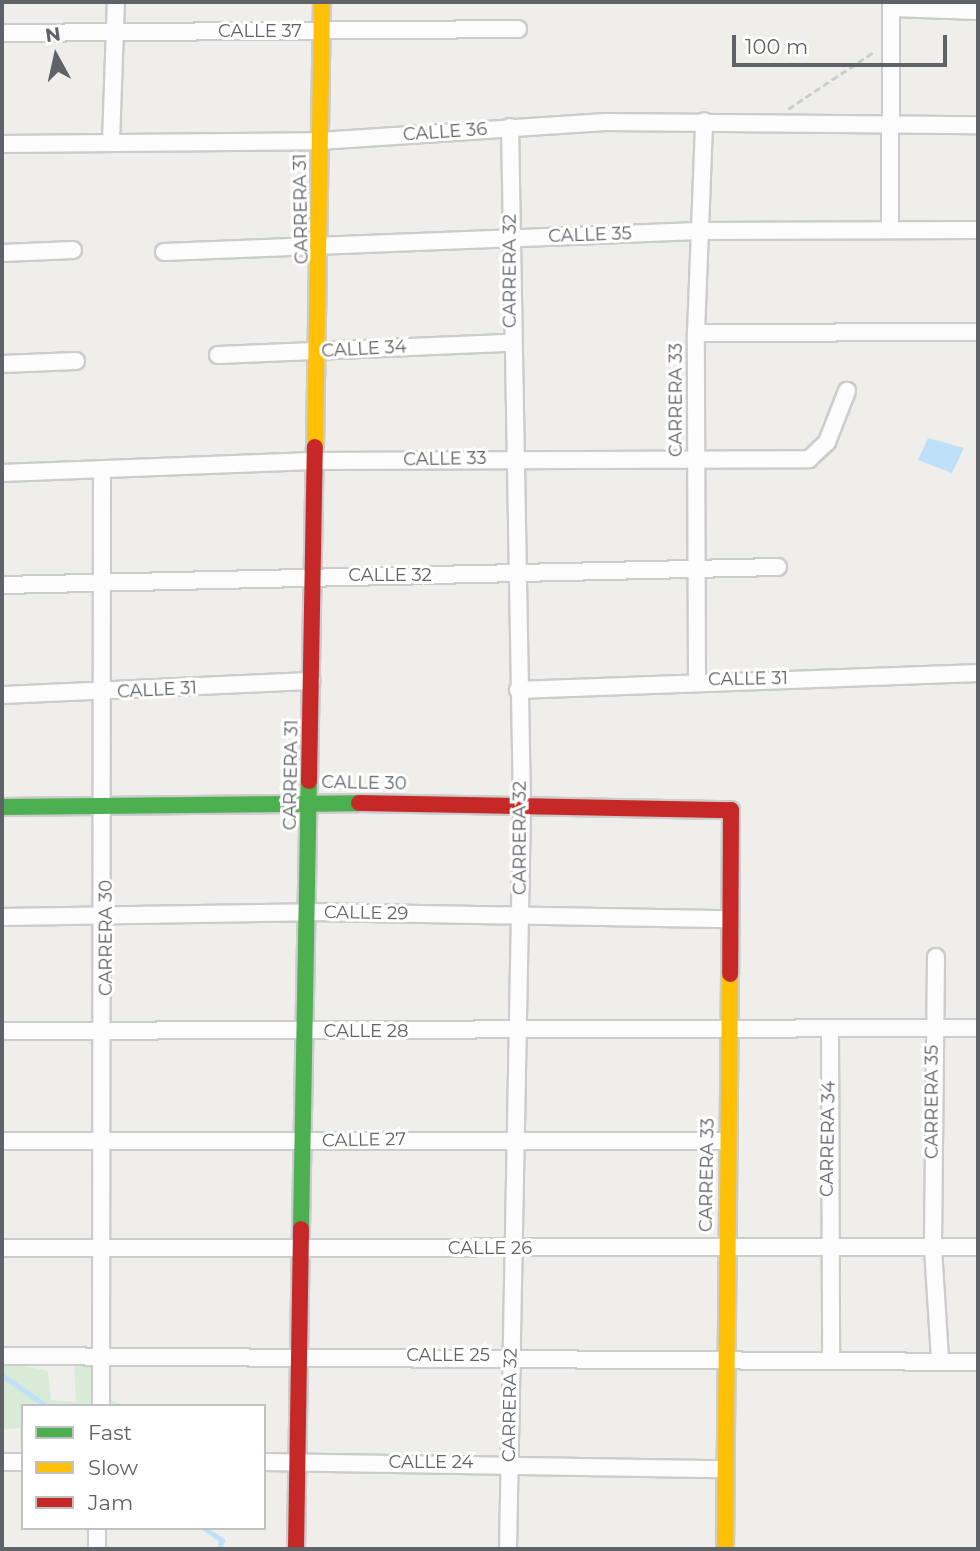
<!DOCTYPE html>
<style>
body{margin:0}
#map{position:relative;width:980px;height:1551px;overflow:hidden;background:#efeeea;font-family:Montserrat,sans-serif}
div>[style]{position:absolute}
.green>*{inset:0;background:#d8ebd6}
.water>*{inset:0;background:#bfe0f9}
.stream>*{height:4.5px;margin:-2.25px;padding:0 2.25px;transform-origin:2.25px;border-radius:2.25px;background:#bfe0f9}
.path>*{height:2.5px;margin-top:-1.25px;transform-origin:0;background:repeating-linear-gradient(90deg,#cacfcc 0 7px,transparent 0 10.5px)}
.roads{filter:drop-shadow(2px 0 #cbcccc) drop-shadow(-2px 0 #cbcccc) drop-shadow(0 2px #cbcccc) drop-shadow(0 -2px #cbcccc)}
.street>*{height:16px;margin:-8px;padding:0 8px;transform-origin:8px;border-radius:8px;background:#fdfcfc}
.fast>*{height:16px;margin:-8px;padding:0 8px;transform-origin:8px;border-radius:8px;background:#4caf50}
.slow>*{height:16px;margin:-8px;padding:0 8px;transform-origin:8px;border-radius:8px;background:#ffc107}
.jam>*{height:16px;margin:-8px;padding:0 8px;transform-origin:8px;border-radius:8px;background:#c62828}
span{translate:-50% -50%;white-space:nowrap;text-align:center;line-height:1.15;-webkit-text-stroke:6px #fff;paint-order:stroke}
.street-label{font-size:18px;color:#5f6368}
.frame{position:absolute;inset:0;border:4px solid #5f6368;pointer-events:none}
.legend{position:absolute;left:21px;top:1404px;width:245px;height:126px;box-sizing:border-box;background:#fff;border:2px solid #bfc1c3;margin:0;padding:9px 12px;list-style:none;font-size:21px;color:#5f6368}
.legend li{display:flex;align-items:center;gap:14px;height:35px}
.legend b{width:35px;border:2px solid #bfc1c3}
.north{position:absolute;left:21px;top:21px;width:70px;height:70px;-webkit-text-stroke:5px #fff;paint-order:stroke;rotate:352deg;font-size:19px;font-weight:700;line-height:28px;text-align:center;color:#5f6368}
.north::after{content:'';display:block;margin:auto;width:24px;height:32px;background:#5f6368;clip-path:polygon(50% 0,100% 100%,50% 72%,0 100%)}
.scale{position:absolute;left:732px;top:35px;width:215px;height:32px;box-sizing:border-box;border:4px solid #5f6368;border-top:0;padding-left:9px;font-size:21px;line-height:24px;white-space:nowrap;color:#5f6368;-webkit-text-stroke:5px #fff;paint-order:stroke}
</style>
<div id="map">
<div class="green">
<div style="clip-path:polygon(74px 1360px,96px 1360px,110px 1400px,126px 1406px,23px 1406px,21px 1459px,20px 1428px,2px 1429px,2px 1361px,48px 1371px,51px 1400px,76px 1402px)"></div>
</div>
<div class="water">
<div style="clip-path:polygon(928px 438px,964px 448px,952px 473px,918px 460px)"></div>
</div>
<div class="stream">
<div style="left:2px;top:1375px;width:55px;rotate:34.6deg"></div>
<div style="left:204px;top:1528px;width:22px;rotate:34deg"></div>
<div style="left:222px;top:1540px;width:9px;rotate:103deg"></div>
</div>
<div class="path">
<div style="left:788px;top:109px;width:105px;rotate:-33.7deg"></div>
</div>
<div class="roads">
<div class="street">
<div style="left:892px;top:8px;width:86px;rotate:2deg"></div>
<div style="left:2px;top:33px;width:516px;rotate:-0.44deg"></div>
<div style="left:111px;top:142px;width:140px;rotate:-88deg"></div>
<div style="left:2px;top:144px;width:317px;rotate:-0.5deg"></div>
<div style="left:319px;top:141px;width:287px;rotate:-3.8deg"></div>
<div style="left:605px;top:122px;width:373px;rotate:0.5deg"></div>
<div style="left:890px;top:228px;width:226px;rotate:-89.7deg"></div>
<div style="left:164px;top:252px;width:534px;rotate:-2.25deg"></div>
<div style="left:698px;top:231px;width:280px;rotate:-0.2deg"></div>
<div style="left:2px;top:253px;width:71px;rotate:-2.4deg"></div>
<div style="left:696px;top:333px;width:282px;rotate:-0.2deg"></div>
<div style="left:218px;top:355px;width:292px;rotate:-2.4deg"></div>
<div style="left:2px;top:364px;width:74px;rotate:-2.3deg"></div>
<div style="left:2px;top:473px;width:311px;rotate:-2.2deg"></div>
<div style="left:313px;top:461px;width:496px;rotate:-0.2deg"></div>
<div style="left:809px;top:459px;width:25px;rotate:-43deg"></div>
<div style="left:827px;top:442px;width:55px;rotate:-68.6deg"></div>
<div style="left:2px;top:585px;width:776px;rotate:-1.33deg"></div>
<div style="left:697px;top:680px;width:347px;rotate:-90.2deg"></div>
<div style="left:696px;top:333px;width:212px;rotate:-87.8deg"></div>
<div style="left:518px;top:690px;width:460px;rotate:-2.1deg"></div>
<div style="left:2px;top:695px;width:310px;rotate:-2.6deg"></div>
<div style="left:2px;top:917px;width:308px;rotate:-0.9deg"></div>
<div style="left:310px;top:912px;width:420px;rotate:1deg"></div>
<div style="left:936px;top:957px;width:291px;rotate:90.6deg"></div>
<div style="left:933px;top:1248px;width:112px;rotate:86.4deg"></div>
<div style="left:830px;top:1030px;width:329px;rotate:89.8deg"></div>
<div style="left:2px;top:1031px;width:976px;rotate:-0.18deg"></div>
<div style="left:2px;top:1141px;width:724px"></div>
<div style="left:2px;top:1248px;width:976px;rotate:-0.06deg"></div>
<div style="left:2px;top:1356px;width:976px;rotate:0.35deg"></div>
<div style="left:101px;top:1406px;width:935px;rotate:-89.94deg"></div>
<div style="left:2px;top:1462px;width:21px"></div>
<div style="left:264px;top:1462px;width:459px;rotate:0.9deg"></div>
<div style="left:97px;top:1549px;width:21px;rotate:-90deg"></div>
<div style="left:508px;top:1549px;width:743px;rotate:-88.92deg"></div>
<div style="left:522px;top:806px;width:679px;rotate:-91.01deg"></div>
</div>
<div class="fast">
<div style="left:2px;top:807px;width:357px;rotate:-0.6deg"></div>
<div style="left:301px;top:1229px;width:448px;rotate:-89deg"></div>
</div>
<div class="slow">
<div style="left:315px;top:447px;width:445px;rotate:-89.1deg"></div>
<div style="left:725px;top:1549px;width:575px;rotate:-89.5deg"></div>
</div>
<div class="jam">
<div style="left:309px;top:781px;width:334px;rotate:-89deg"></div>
<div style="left:359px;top:803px;width:372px;rotate:1.1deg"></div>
<div style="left:731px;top:810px;width:164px;rotate:90.3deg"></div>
<div style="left:296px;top:1549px;width:320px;rotate:-89.1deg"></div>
</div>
</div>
<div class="street-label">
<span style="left:260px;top:31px">CALLE 37</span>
<span style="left:445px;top:132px;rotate:-4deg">CALLE 36</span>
<span style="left:301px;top:209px;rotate:-91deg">CARRERA 31</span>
<span style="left:590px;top:235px;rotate:-2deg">CALLE 35</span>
<span style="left:510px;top:271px;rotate:-90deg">CARRERA 32</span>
<span style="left:364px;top:349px;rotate:-3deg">CALLE 34</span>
<span style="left:676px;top:400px;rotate:-90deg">CARRERA 33</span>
<span style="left:445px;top:459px;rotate:-1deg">CALLE 33</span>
<span style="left:390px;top:575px">CALLE 32</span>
<span style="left:748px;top:679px;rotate:-1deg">CALLE 31</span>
<span style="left:157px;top:690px;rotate:-3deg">CALLE 31</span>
<span style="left:291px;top:775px;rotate:-89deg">CARRERA 31</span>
<span style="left:364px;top:783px;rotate:1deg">CALLE 30</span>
<span style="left:520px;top:838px;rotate:-90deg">CARRERA 32</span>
<span style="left:366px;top:913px;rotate:1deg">CALLE 29</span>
<span style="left:106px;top:938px;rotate:-90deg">CARRERA 30</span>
<span style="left:366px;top:1031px">CALLE 28</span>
<span style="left:932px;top:1102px;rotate:-90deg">CARRERA 35</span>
<span style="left:828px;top:1139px;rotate:-89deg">CARRERA 34</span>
<span style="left:364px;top:1140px;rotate:-1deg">CALLE 27</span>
<span style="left:707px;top:1175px;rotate:-89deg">CARRERA 33</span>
<span style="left:490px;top:1248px">CALLE 26</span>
<span style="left:448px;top:1355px">CALLE 25</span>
<span style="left:510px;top:1405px;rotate:-89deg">CARRERA 32</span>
<span style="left:431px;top:1462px">CALLE 24</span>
</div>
<div class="frame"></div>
<ul class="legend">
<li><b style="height:9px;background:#4caf50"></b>Fast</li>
<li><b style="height:9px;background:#ffc107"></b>Slow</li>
<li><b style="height:9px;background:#c62828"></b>Jam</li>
</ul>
<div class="north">N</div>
<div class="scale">100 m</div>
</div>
